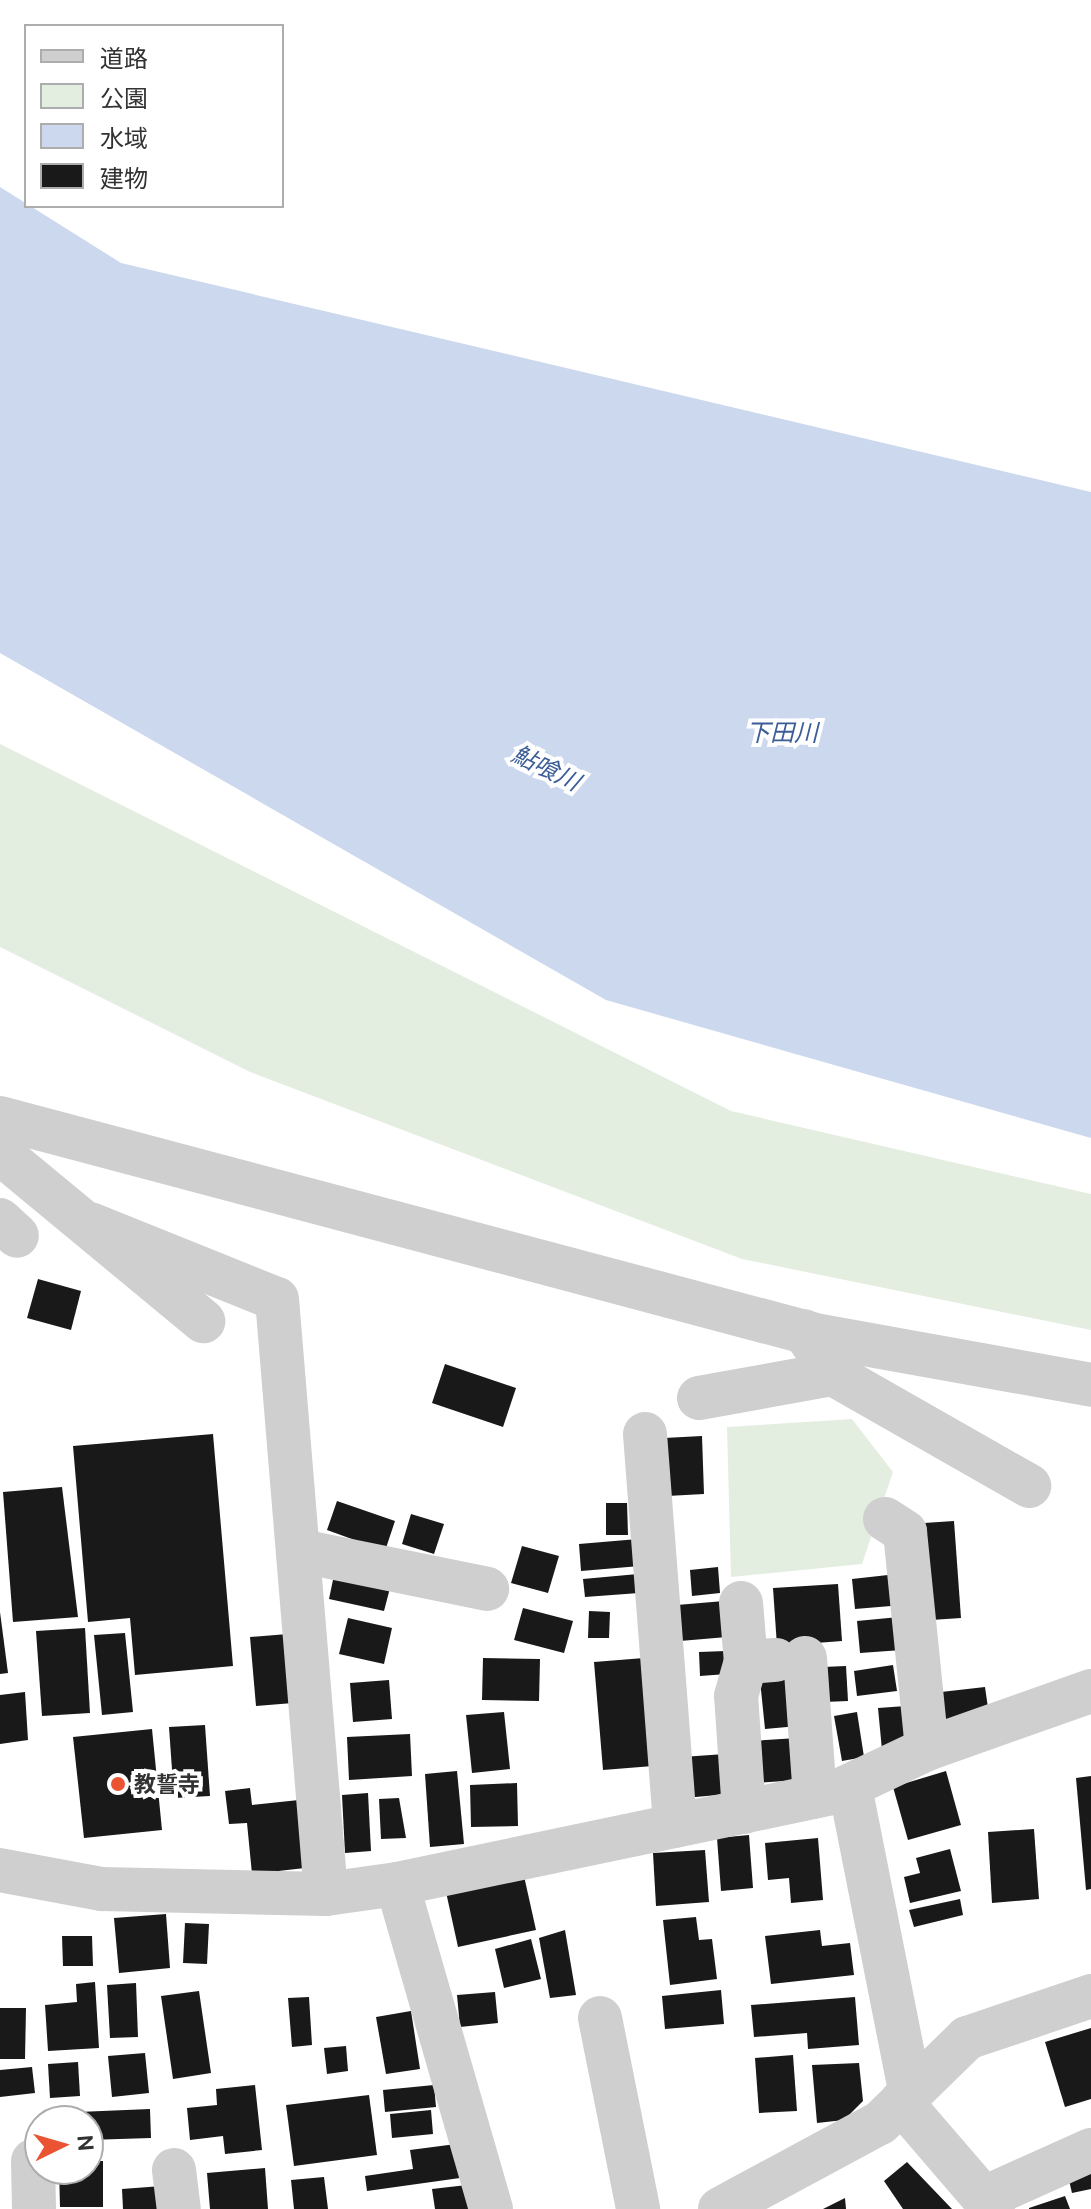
<!DOCTYPE html>
<meta charset="utf-8">
<style>
body{margin:0}
#map{position:relative;width:1091px;height:2209px;overflow:hidden;background:#fff;font-family:Ubuntu,"Noto Sans JP",sans-serif}
div>[style]{position:absolute}
.green>*{inset:0;background:#e4eee0}
.water>*{inset:0;background:#ccd8ee}
.building>*{inset:0;background:#191919}
.minor>*{height:44px;margin:-22px;padding:0 22px;transform-origin:22px;border-radius:22px;background:#cfcfcf}
.dots>*{width:22px;height:22px;translate:-50% -50%;box-sizing:border-box;border:4px solid #fff;border-radius:50%}
span{translate:-50% -50%;white-space:nowrap;text-align:center;line-height:1.15;-webkit-text-stroke:8px #fff;paint-order:stroke}
.poi-label{font-size:22px;color:#323232;font-weight:700}
.left{translate:0 -50%;text-align:left}
.water-label{font-size:24px;color:#3c5d97;font-style:italic}
.legend{position:absolute;left:24px;top:24px;width:260px;height:184px;box-sizing:border-box;background:#fff;border:2px solid #adadad;margin:0;padding:10px 14px;list-style:none;font-size:24px;color:#323232}
.legend li{display:flex;align-items:center;gap:16px;height:40px}
.legend b{width:40px;border:2px solid #adadad}
.north{position:absolute;left:24px;top:2105px;width:80px;height:80px;box-sizing:border-box;background:#fff;border:2px solid #adadad;border-radius:50%;rotate:85deg;font-size:22px;font-weight:700;line-height:32px;text-align:center;color:#323232}
.north::after{content:'';display:block;margin:auto;width:28px;height:36px;background:#ea5433;clip-path:polygon(50% 0,100% 100%,50% 72%,0 100%)}
</style>
<div id="map">
<div class="green">
<div style="clip-path:polygon(0 744px,731px 1111px,1091px 1194px,1091px 1330px,742px 1259px,250px 1072px,0 947px)"></div>
<div style="clip-path:polygon(852px 1419px,893px 1472px,862px 1564px,731px 1577px,727px 1427px)"></div>
</div>
<div class="water">
<div style="clip-path:polygon(0 187px,121px 263px,1091px 492px,1091px 1138px,606px 1000px,0 653px)"></div>
</div>
<div class="building">
<div style="clip-path:polygon(38px 1279px,81px 1291px,71px 1330px,27px 1318px)"></div>
<div style="clip-path:polygon(445px 1364px,516px 1388px,503px 1427px,432px 1403px)"></div>
<div style="clip-path:polygon(213px 1434px,233px 1666px,135px 1675px,130px 1618px,88px 1622px,73px 1446px)"></div>
<div style="clip-path:polygon(702px 1436px,704px 1494px,667px 1496px,664px 1438px)"></div>
<div style="clip-path:polygon(62px 1487px,78px 1617px,13px 1622px,3px 1492px)"></div>
<div style="clip-path:polygon(337px 1501px,395px 1521px,385px 1551px,327px 1530px)"></div>
<div style="clip-path:polygon(606px 1503px,627px 1503px,628px 1535px,606px 1535px)"></div>
<div style="clip-path:polygon(411px 1514px,444px 1524px,434px 1554px,402px 1544px)"></div>
<div style="clip-path:polygon(954px 1521px,961px 1618px,931px 1620px,924px 1523px)"></div>
<div style="clip-path:polygon(638px 1539px,640px 1566px,581px 1571px,579px 1544px)"></div>
<div style="clip-path:polygon(522px 1546px,559px 1556px,548px 1593px,511px 1583px)"></div>
<div style="clip-path:polygon(718px 1567px,720px 1593px,692px 1596px,690px 1570px)"></div>
<div style="clip-path:polygon(638px 1574px,639px 1593px,585px 1597px,583px 1579px)"></div>
<div style="clip-path:polygon(334px 1575px,390px 1588px,384px 1611px,329px 1599px)"></div>
<div style="clip-path:polygon(888px 1575px,891px 1606px,855px 1609px,852px 1579px)"></div>
<div style="clip-path:polygon(838px 1584px,842px 1641px,777px 1646px,773px 1588px)"></div>
<div style="clip-path:polygon(724px 1601px,727px 1637px,680px 1641px,677px 1605px)"></div>
<div style="clip-path:polygon(523px 1608px,573px 1621px,564px 1653px,514px 1640px)"></div>
<div style="clip-path:polygon(589px 1611px,610px 1612px,609px 1638px,588px 1638px)"></div>
<div style="clip-path:polygon(0 1612px,8px 1673px,0 1674px)"></div>
<div style="clip-path:polygon(899px 1617px,902px 1650px,860px 1653px,857px 1621px)"></div>
<div style="clip-path:polygon(348px 1618px,392px 1628px,384px 1664px,339px 1654px)"></div>
<div style="clip-path:polygon(85px 1628px,90px 1713px,42px 1716px,36px 1631px)"></div>
<div style="clip-path:polygon(125px 1633px,133px 1712px,102px 1715px,94px 1635px)"></div>
<div style="clip-path:polygon(288px 1634px,293px 1703px,256px 1706px,250px 1637px)"></div>
<div style="clip-path:polygon(726px 1651px,727px 1674px,700px 1676px,699px 1652px)"></div>
<div style="clip-path:polygon(483px 1658px,540px 1659px,539px 1701px,482px 1700px)"></div>
<div style="clip-path:polygon(644px 1658px,653px 1766px,603px 1770px,594px 1662px)"></div>
<div style="clip-path:polygon(893px 1665px,897px 1691px,857px 1696px,854px 1671px)"></div>
<div style="clip-path:polygon(846px 1666px,848px 1701px,824px 1702px,823px 1667px)"></div>
<div style="clip-path:polygon(790px 1677px,798px 1726px,765px 1729px,760px 1680px)"></div>
<div style="clip-path:polygon(389px 1680px,392px 1719px,353px 1722px,350px 1683px)"></div>
<div style="clip-path:polygon(985px 1687px,989px 1715px,944px 1720px,941px 1692px)"></div>
<div style="clip-path:polygon(25px 1692px,28px 1740px,0 1744px,0 1695px)"></div>
<div style="clip-path:polygon(906px 1706px,910px 1737px,882px 1750px,878px 1708px)"></div>
<div style="clip-path:polygon(504px 1712px,510px 1769px,472px 1773px,466px 1715px)"></div>
<div style="clip-path:polygon(857px 1712px,864px 1757px,842px 1761px,834px 1716px)"></div>
<div style="clip-path:polygon(205px 1725px,210px 1796px,174px 1798px,169px 1727px)"></div>
<div style="clip-path:polygon(152px 1729px,162px 1830px,84px 1838px,73px 1737px)"></div>
<div style="clip-path:polygon(410px 1734px,412px 1776px,349px 1780px,347px 1737px)"></div>
<div style="clip-path:polygon(797px 1738px,799px 1780px,755px 1783px,752px 1741px)"></div>
<div style="clip-path:polygon(725px 1754px,728px 1794px,685px 1798px,682px 1757px)"></div>
<div style="clip-path:polygon(457px 1771px,464px 1844px,430px 1847px,425px 1774px)"></div>
<div style="clip-path:polygon(946px 1771px,961px 1825px,908px 1840px,893px 1787px)"></div>
<div style="clip-path:polygon(1091px 1776px,1091px 1889px,1086px 1890px,1076px 1778px)"></div>
<div style="clip-path:polygon(517px 1783px,518px 1826px,471px 1827px,470px 1785px)"></div>
<div style="clip-path:polygon(250px 1788px,252px 1805px,299px 1800px,305px 1868px,252px 1874px,247px 1823px,229px 1824px,225px 1791px)"></div>
<div style="clip-path:polygon(368px 1793px,371px 1851px,345px 1853px,342px 1795px)"></div>
<div style="clip-path:polygon(399px 1798px,406px 1838px,381px 1839px,379px 1799px)"></div>
<div style="clip-path:polygon(1034px 1829px,1039px 1899px,992px 1903px,988px 1832px)"></div>
<div style="clip-path:polygon(749px 1835px,753px 1888px,721px 1891px,717px 1838px)"></div>
<div style="clip-path:polygon(818px 1838px,823px 1900px,791px 1903px,789px 1878px,768px 1880px,765px 1843px)"></div>
<div style="clip-path:polygon(950px 1849px,961px 1891px,910px 1903px,904px 1877px,920px 1873px,916px 1858px)"></div>
<div style="clip-path:polygon(705px 1850px,709px 1902px,656px 1906px,653px 1853px)"></div>
<div style="clip-path:polygon(524px 1876px,536px 1930px,458px 1947px,446px 1892px)"></div>
<div style="clip-path:polygon(960px 1899px,963px 1915px,914px 1927px,909px 1910px)"></div>
<div style="clip-path:polygon(166px 1914px,170px 1968px,119px 1973px,114px 1918px)"></div>
<div style="clip-path:polygon(696px 1917px,699px 1940px,712px 1939px,717px 1979px,670px 1985px,663px 1920px)"></div>
<div style="clip-path:polygon(185px 1923px,209px 1924px,207px 1964px,183px 1963px)"></div>
<div style="clip-path:polygon(565px 1930px,576px 1995px,550px 1998px,539px 1938px)"></div>
<div style="clip-path:polygon(820px 1930px,822px 1946px,850px 1943px,854px 1975px,771px 1984px,765px 1936px)"></div>
<div style="clip-path:polygon(62px 1936px,92px 1936px,93px 1966px,63px 1966px)"></div>
<div style="clip-path:polygon(531px 1939px,541px 1979px,504px 1988px,495px 1949px)"></div>
<div style="clip-path:polygon(95px 1982px,99px 2048px,48px 2051px,45px 2005px,77px 2002px,76px 1984px)"></div>
<div style="clip-path:polygon(136px 1983px,138px 2037px,110px 2038px,107px 1985px)"></div>
<div style="clip-path:polygon(721px 1990px,724px 2024px,665px 2029px,662px 1996px)"></div>
<div style="clip-path:polygon(199px 1991px,211px 2073px,173px 2079px,161px 1996px)"></div>
<div style="clip-path:polygon(495px 1992px,498px 2023px,460px 2027px,457px 1995px)"></div>
<div style="clip-path:polygon(309px 1997px,312px 2045px,292px 2047px,288px 1998px)"></div>
<div style="clip-path:polygon(855px 1997px,859px 2045px,808px 2049px,807px 2033px,754px 2037px,751px 2005px)"></div>
<div style="clip-path:polygon(0 2008px,26px 2008px,25px 2059px,0 2059px)"></div>
<div style="clip-path:polygon(411px 2011px,420px 2069px,386px 2074px,376px 2017px)"></div>
<div style="clip-path:polygon(1091px 2028px,1091px 2099px,1065px 2107px,1045px 2042px)"></div>
<div style="clip-path:polygon(346px 2046px,348px 2071px,327px 2074px,324px 2048px)"></div>
<div style="clip-path:polygon(145px 2053px,149px 2093px,112px 2097px,108px 2056px)"></div>
<div style="clip-path:polygon(793px 2055px,797px 2111px,759px 2113px,755px 2058px)"></div>
<div style="clip-path:polygon(78px 2062px,80px 2096px,50px 2098px,48px 2064px)"></div>
<div style="clip-path:polygon(859px 2063px,863px 2101px,844px 2120px,817px 2123px,812px 2065px)"></div>
<div style="clip-path:polygon(32px 2067px,35px 2093px,0 2097px,0 2070px)"></div>
<div style="clip-path:polygon(255px 2085px,262px 2150px,225px 2154px,223px 2136px,190px 2140px,187px 2108px,217px 2105px,216px 2089px)"></div>
<div style="clip-path:polygon(434px 2085px,436px 2107px,385px 2112px,383px 2090px)"></div>
<div style="clip-path:polygon(369px 2095px,377px 2155px,294px 2166px,286px 2105px)"></div>
<div style="clip-path:polygon(150px 2109px,151px 2138px,88px 2140px,88px 2121px,78px 2121px,78px 2112px)"></div>
<div style="clip-path:polygon(431px 2110px,433px 2134px,392px 2138px,390px 2114px)"></div>
<div style="clip-path:polygon(456px 2144px,460px 2178px,367px 2191px,365px 2176px,413px 2169px,410px 2150px)"></div>
<div style="clip-path:polygon(88px 2161px,103px 2161px,103px 2207px,60px 2207px,59px 2169px,88px 2169px)"></div>
<div style="clip-path:polygon(907px 2162px,952px 2209px,903px 2209px,884px 2181px)"></div>
<div style="clip-path:polygon(265px 2168px,268px 2209px,210px 2209px,207px 2173px)"></div>
<div style="clip-path:polygon(1091px 2170px,1091px 2189px,1072px 2193px,1068px 2176px)"></div>
<div style="clip-path:polygon(324px 2177px,328px 2209px,294px 2209px,291px 2180px)"></div>
<div style="clip-path:polygon(467px 2185px,470px 2209px,435px 2209px,432px 2189px)"></div>
<div style="clip-path:polygon(162px 2186px,163px 2209px,123px 2209px,122px 2189px)"></div>
<div style="clip-path:polygon(1065px 2196px,1070px 2209px,1029px 2209px,1029px 2208px)"></div>
<div style="clip-path:polygon(845px 2198px,846px 2209px,823px 2209px)"></div>
</div>
<div class="minor">
<div style="left:0;top:1118px;width:848px;rotate:14.89deg"></div>
<div style="left:820px;top:1336px;width:275px;rotate:10.2deg"></div>
<div style="left:0;top:1153px;width:264px;rotate:39.6deg"></div>
<div style="left:0;top:1220px;width:23px;rotate:43deg"></div>
<div style="left:90px;top:1224px;width:201px;rotate:21.9deg"></div>
<div style="left:277px;top:1299px;width:597px;rotate:85.29deg"></div>
<div style="left:804px;top:1331px;width:52px;rotate:56deg"></div>
<div style="left:833px;top:1374px;width:226px;rotate:29.7deg"></div>
<div style="left:699px;top:1398px;width:136px;rotate:-10.2deg"></div>
<div style="left:645px;top:1434px;width:393px;rotate:85.6deg"></div>
<div style="left:885px;top:1519px;width:24px;rotate:33deg"></div>
<div style="left:905px;top:1532px;width:218px;rotate:84.2deg"></div>
<div style="left:301px;top:1551px;width:190px;rotate:11.5deg"></div>
<div style="left:741px;top:1603px;width:59px;rotate:85.2deg"></div>
<div style="left:746px;top:1662px;width:30px;rotate:-4deg"></div>
<div style="left:805px;top:1658px;width:139px;rotate:85.9deg"></div>
<div style="left:850px;top:1787px;width:308px;rotate:78.8deg"></div>
<div style="left:744px;top:1812px;width:116px;rotate:-93.9deg"></div>
<div style="left:736px;top:1696px;width:35px;rotate:-74deg"></div>
<div style="left:0;top:1870px;width:104px;rotate:10.6deg"></div>
<div style="left:102px;top:1889px;width:224px;rotate:1.3deg"></div>
<div style="left:326px;top:1894px;width:72px;rotate:-8deg"></div>
<div style="left:600px;top:2018px;width:195px;rotate:78.7deg"></div>
<div style="left:901px;top:2102px;width:141px;rotate:49.3deg"></div>
<div style="left:33px;top:2161px;width:48px;rotate:88.8deg"></div>
<div style="left:174px;top:2170px;width:39px;rotate:83deg"></div>
<div style="left:984px;top:2198px;width:117px;rotate:-24.2deg"></div>
<div style="left:491px;top:2209px;width:338px;rotate:-106.1deg"></div>
<div style="left:397px;top:1884px;width:446px;rotate:-11.8deg"></div>
<div style="left:834px;top:1793px;width:103px;rotate:-25.3deg"></div>
<div style="left:927px;top:1749px;width:174px;rotate:-19.5deg"></div>
<div style="left:720px;top:2209px;width:182px;rotate:-28.3deg"></div>
<div style="left:880px;top:2123px;width:122px;rotate:-44.3deg"></div>
<div style="left:967px;top:2038px;width:131px;rotate:-18.7deg"></div>
</div>
<div class="dots">
<div style="left:118px;top:1784px;background:#ea5433"></div>
</div>
<div class="poi-label">
<span class="left" style="left:134px;top:1784px">教誓寺</span>
</div>
<div class="water-label">
<span style="left:782px;top:733px">下田川</span>
<span style="left:546px;top:768px;rotate:26deg">鮎喰川</span>
</div>
<ul class="legend">
<li><b style="height:10px;background:#cfcfcf"></b>道路</li>
<li><b style="height:22px;background:#e4eee0"></b>公園</li>
<li><b style="height:22px;background:#ccd8ee"></b>水域</li>
<li><b style="height:22px;background:#191919"></b>建物</li>
</ul>
<div class="north">N</div>
</div>
